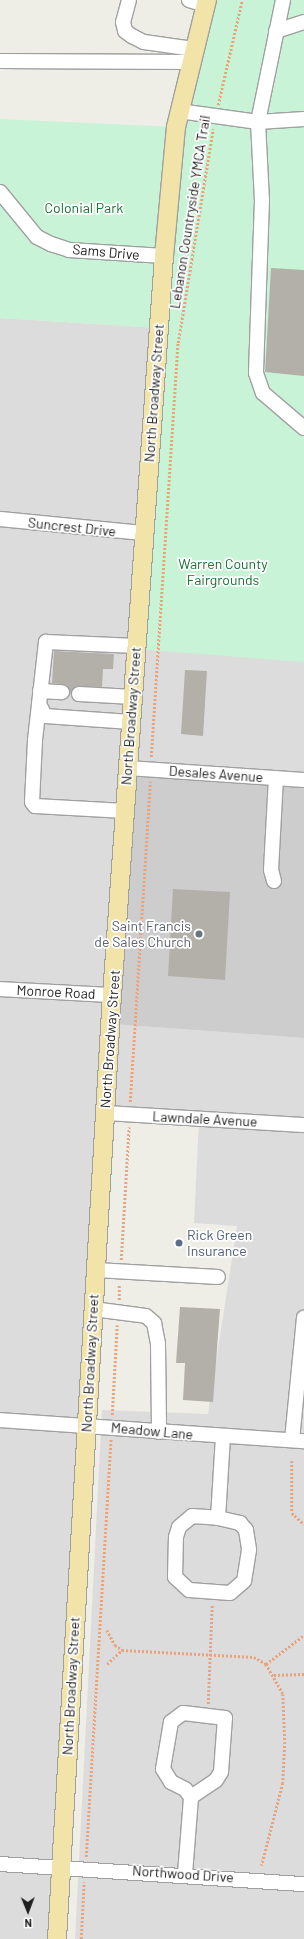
<!DOCTYPE html>
<style>
body{margin:0}
#map{position:relative;width:304px;height:1939px;overflow:hidden;background:#eeeee6;font-family:Barlow,sans-serif}
div>[style]{position:absolute}
.residential>*{inset:0;background:#dddcdc}
.religious>*{inset:0;background:#cdcdcd}
.park>*{inset:0;background:#c8f3d6}
.building>*{inset:0;background:#b3b0a9}
.path>*{height:2.5px;margin-top:-1.25px;transform-origin:0;background:repeating-linear-gradient(90deg,#eaa27b 0 2px,transparent 0 4px)}
.roads{filter:drop-shadow(1px 0 #a0a0a0) drop-shadow(-1px 0 #a0a0a0) drop-shadow(0 1px #a0a0a0) drop-shadow(0 -1px #a0a0a0)}
.minor>*{height:14px;margin:-7px;padding:0 7px;transform-origin:7px;border-radius:7px;background:#fff}
.major>*{height:18px;margin:-9px;padding:0 9px;transform-origin:9px;border-radius:9px;background:#f2e4a8}
.dots>*{width:11px;height:11px;translate:-50% -50%;box-sizing:border-box;border:2px solid #fff;border-radius:50%}
span{translate:-50% -50%;white-space:nowrap;text-align:center;line-height:1.15;-webkit-text-stroke:3.5px #fff;paint-order:stroke}
.park-label{font-size:14px;color:#187135}
.street-label{font-size:14px;color:#1f1f1f}
.worship-label{font-size:14px;color:#5b616d}
.right{translate:-100% -50%;text-align:right}
.service-label{font-size:14px;color:#4e5e75}
.left{translate:0 -50%;text-align:left}
.north{position:absolute;left:8px;top:1891px;width:40px;height:40px;-webkit-text-stroke:3px #fff;paint-order:stroke;rotate:179deg;font-size:11px;font-weight:700;line-height:16px;text-align:center;color:#1f1f1f}
.north::after{content:'';display:block;margin:auto;width:14px;height:18px;background:#1f1f1f;clip-path:polygon(50% 0,100% 100%,50% 72%,0 100%)}
</style>
<div id="map">
<div class="residential">
<div style="clip-path:polygon(0 318px,159px 328px,304px 662px,304px 780px,111px 1024px,304px 1038px,304px 1939px,75px 1939px,102px 1410px,208px 1414px,237px 1226px,194px 1223px,199px 1119px,106px 1113px,58px 1939px,0 1939px)"></div>
</div>
<div class="religious">
<div style="clip-path:polygon(128px 768px,304px 780px,304px 1038px,111px 1024px)"></div>
</div>
<div class="park">
<div style="clip-path:polygon(207px 0,304px 0,304px 662px,136px 649px,159px 328px,0 318px,0 119px,176px 127px)"></div>
</div>
<div class="building">
<div style="clip-path:polygon(271px 268px,304px 270px,304px 376px,265px 372px)"></div>
<div style="clip-path:polygon(54px 651px,114px 654px,113px 669px,103px 669px,102px 687px,76px 686px,69px 696px,67px 685px,52px 683px)"></div>
<div style="clip-path:polygon(185px 670px,207px 671px,203px 736px,181px 734px)"></div>
<div style="clip-path:polygon(173px 889px,230px 892px,225px 980px,168px 976px)"></div>
<div style="clip-path:polygon(180px 1307px,220px 1309px,213px 1402px,183px 1400px,185px 1363px,176px 1363px)"></div>
</div>
<div class="path">
<div style="left:218px;top:105px;width:108px;rotate:-77.1deg"></div>
<div style="left:151px;top:757px;width:415px;rotate:-86.3deg"></div>
<div style="left:178px;top:343px;width:217px;rotate:-80.7deg"></div>
<div style="left:130px;top:1102px;width:321px;rotate:-86.4deg"></div>
<div style="left:121px;top:1260px;width:133px;rotate:-86.6deg"></div>
<div style="left:119px;top:1300px;width:15px;rotate:-90deg"></div>
<div style="left:112px;top:1415px;width:90px;rotate:-86.8deg"></div>
<div style="left:292px;top:1461px;width:52px;rotate:90deg"></div>
<div style="left:292px;top:1513px;width:16px;rotate:43deg"></div>
<div style="left:107px;top:1630px;width:17px;rotate:62deg"></div>
<div style="left:115px;top:1645px;width:9px;rotate:36deg"></div>
<div style="left:107px;top:1664px;width:21px;rotate:-43deg"></div>
<div style="left:122px;top:1650px;width:132px;rotate:3deg"></div>
<div style="left:254px;top:1657px;width:14px;rotate:30deg"></div>
<div style="left:266px;top:1664px;width:34px;rotate:60deg"></div>
<div style="left:283px;top:1694px;width:48px;rotate:87.6deg"></div>
<div style="left:285px;top:1742px;width:41px;rotate:92.8deg"></div>
<div style="left:283px;top:1783px;width:85px;rotate:104.4deg"></div>
<div style="left:266px;top:1664px;width:48px;rotate:-37.3deg"></div>
<div style="left:274px;top:1675px;width:30px;rotate:-2deg"></div>
<div style="left:208px;top:1704px;width:99px;rotate:-87.7deg"></div>
<div style="left:86px;top:1857px;width:418px;rotate:-86.6deg"></div>
<div style="left:81px;top:1939px;width:57px;rotate:-87deg"></div>
</div>
<div class="roads">
<div class="minor">
<div style="left:129px;top:0;width:23px;rotate:105deg"></div>
<div style="left:123px;top:22px;width:9px;rotate:77deg"></div>
<div style="left:125px;top:31px;width:9px;rotate:36deg"></div>
<div style="left:132px;top:36px;width:13px;rotate:27deg"></div>
<div style="left:144px;top:42px;width:50px;rotate:8deg"></div>
<div style="left:189px;top:0;width:17px;rotate:17deg"></div>
<div style="left:283px;top:0;width:125px;rotate:101.6deg"></div>
<div style="left:258px;top:122px;width:78px;rotate:87.1deg"></div>
<div style="left:262px;top:200px;width:173px;rotate:92deg"></div>
<div style="left:256px;top:373px;width:21px;rotate:71deg"></div>
<div style="left:263px;top:393px;width:54px;rotate:40.5deg"></div>
<div style="left:276px;top:31px;width:29px;rotate:-18deg"></div>
<div style="left:0;top:61px;width:191px;rotate:0.3deg"></div>
<div style="left:179px;top:111px;width:80px;rotate:7.9deg"></div>
<div style="left:258px;top:122px;width:46px;rotate:-3.7deg"></div>
<div style="left:0;top:192px;width:58px;rotate:50.6deg"></div>
<div style="left:37px;top:237px;width:16px;rotate:27deg"></div>
<div style="left:51px;top:244px;width:19px;rotate:18deg"></div>
<div style="left:69px;top:250px;width:95px;rotate:3.6deg"></div>
<div style="left:0;top:519px;width:144px;rotate:5.6deg"></div>
<div style="left:40px;top:691px;width:22px;rotate:3deg"></div>
<div style="left:79px;top:694px;width:54px;rotate:3.2deg"></div>
<div style="left:39px;top:704px;width:13px;rotate:63deg"></div>
<div style="left:45px;top:716px;width:86px;rotate:4deg"></div>
<div style="left:128px;top:768px;width:176px;rotate:3.9deg"></div>
<div style="left:125px;top:811px;width:90px;rotate:-176.8deg"></div>
<div style="left:35px;top:806px;width:5px;rotate:-127deg"></div>
<div style="left:32px;top:802px;width:62px;rotate:-87.2deg"></div>
<div style="left:35px;top:740px;width:99px;rotate:-83.6deg"></div>
<div style="left:46px;top:642px;width:90px;rotate:2.5deg"></div>
<div style="left:274px;top:881px;width:11px;rotate:-105deg"></div>
<div style="left:271px;top:870px;width:92px;rotate:-86.9deg"></div>
<div style="left:0;top:989px;width:112px;rotate:3.1deg"></div>
<div style="left:105px;top:1113px;width:199px;rotate:3.5deg"></div>
<div style="left:96px;top:1270px;width:122px;rotate:3.3deg"></div>
<div style="left:93px;top:1309px;width:53px;rotate:7.5deg"></div>
<div style="left:146px;top:1316px;width:11px;rotate:41deg"></div>
<div style="left:154px;top:1323px;width:21px;rotate:79deg"></div>
<div style="left:158px;top:1344px;width:88px;rotate:89.3deg"></div>
<div style="left:0;top:1420px;width:305px;rotate:4deg"></div>
<div style="left:292px;top:1440px;width:123px;rotate:-84.4deg"></div>
<div style="left:218px;top:1518px;width:23px;rotate:13deg"></div>
<div style="left:240px;top:1523px;width:9px;rotate:49deg"></div>
<div style="left:246px;top:1530px;width:20px;rotate:81deg"></div>
<div style="left:249px;top:1550px;width:31px;rotate:99deg"></div>
<div style="left:244px;top:1581px;width:18px;rotate:139deg"></div>
<div style="left:230px;top:1593px;width:41px;rotate:-175.8deg"></div>
<div style="left:189px;top:1590px;width:19px;rotate:-137deg"></div>
<div style="left:175px;top:1577px;width:40px;rotate:-88.6deg"></div>
<div style="left:176px;top:1537px;width:10px;rotate:-73deg"></div>
<div style="left:179px;top:1527px;width:17px;rotate:-40deg"></div>
<div style="left:192px;top:1516px;width:26px;rotate:4deg"></div>
<div style="left:218px;top:1518px;width:81px;rotate:-86.5deg"></div>
<div style="left:0;top:1864px;width:305px;rotate:3.8deg"></div>
<div style="left:185px;top:1874px;width:77px;rotate:-85.5deg"></div>
<div style="left:191px;top:1797px;width:30px;rotate:-34deg"></div>
<div style="left:216px;top:1780px;width:9px;rotate:-58deg"></div>
<div style="left:221px;top:1772px;width:54px;rotate:-85.8deg"></div>
<div style="left:225px;top:1718px;width:42px;rotate:-173.2deg"></div>
<div style="left:183px;top:1713px;width:15px;rotate:143deg"></div>
<div style="left:171px;top:1722px;width:48px;rotate:99.7deg"></div>
<div style="left:163px;top:1769px;width:15px;rotate:58deg"></div>
<div style="left:171px;top:1782px;width:16px;rotate:27deg"></div>
<div style="left:185px;top:1789px;width:10px;rotate:53deg"></div>
</div>
<div class="major">
<div style="left:57px;top:1939px;width:931px;rotate:-86.67deg"></div>
<div style="left:111px;top:1010px;width:756px;rotate:-85.98deg"></div>
<div style="left:164px;top:256px;width:130px;rotate:-84.7deg"></div>
<div style="left:176px;top:127px;width:131px;rotate:-76.3deg"></div>
</div>
</div>
<div class="dots">
<div style="left:199px;top:934px;background:#6b7280"></div>
<div style="left:179px;top:1243px;background:#5c6f8a"></div>
</div>
<div class="park-label">
<span style="left:84px;top:208px">Colonial Park</span>
<span style="left:223px;top:572px">Warren County<br>Fairgrounds</span>
</div>
<div class="street-label">
<span style="left:190px;top:212px;rotate:-81deg">Lebanon Countryside YMCA Trail</span>
<span style="left:106px;top:252px;rotate:5deg">Sams Drive</span>
<span style="left:154px;top:393px;rotate:-86deg">North Broadway Street</span>
<span style="left:72px;top:527px;rotate:6deg">Suncrest Drive</span>
<span style="left:131px;top:716px;rotate:-86deg">North Broadway Street</span>
<span style="left:216px;top:774px;rotate:4deg">Desales Avenue</span>
<span style="left:56px;top:992px;rotate:3deg">Monroe Road</span>
<span style="left:110px;top:1039px;rotate:-86deg">North Broadway Street</span>
<span style="left:205px;top:1119px;rotate:3deg">Lawndale Avenue</span>
<span style="left:90px;top:1363px;rotate:-87deg">North Broadway Street</span>
<span style="left:152px;top:1431px;rotate:5deg">Meadow Lane</span>
<span style="left:71px;top:1686px;rotate:-87deg">North Broadway Street</span>
<span style="left:183px;top:1874px;rotate:4deg">Northwood Drive</span>
</div>
<div class="worship-label">
<span class="right" style="left:191px;top:934px">Saint Francis<br>de Sales Church</span>
</div>
<div class="service-label">
<span class="left" style="left:187px;top:1243px">Rick Green<br>Insurance</span>
</div>
<div class="north">N</div>
</div>
